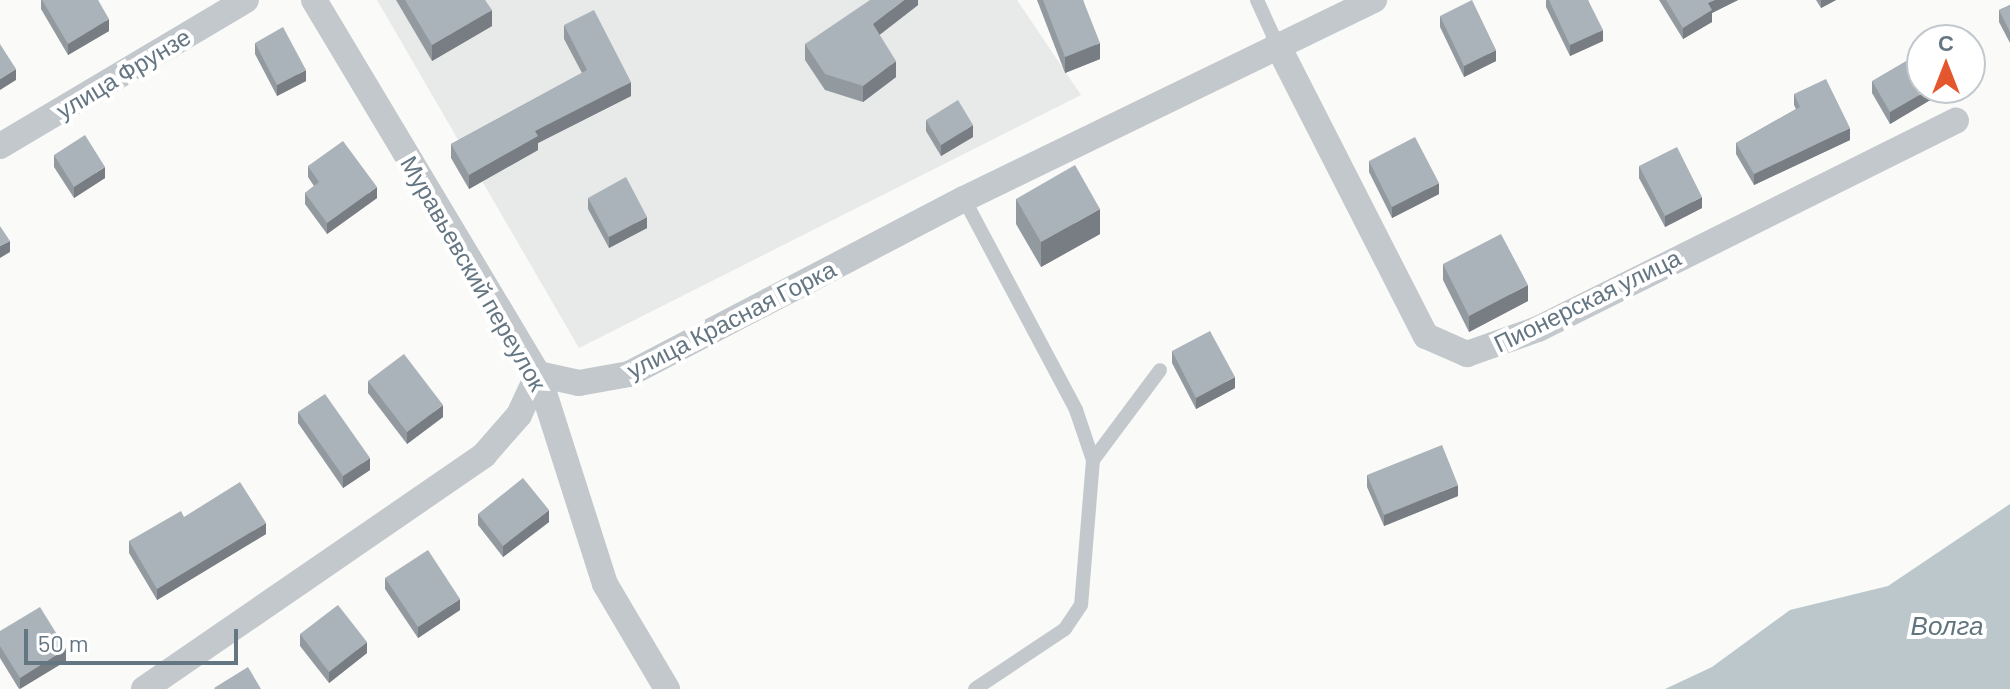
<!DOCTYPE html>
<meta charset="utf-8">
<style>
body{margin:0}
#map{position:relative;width:2010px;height:689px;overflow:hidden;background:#fafaf8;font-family:Barlow,sans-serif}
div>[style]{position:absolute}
.built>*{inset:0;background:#e8e9e9}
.water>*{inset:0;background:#bbc7cb}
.lane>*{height:14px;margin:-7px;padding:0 7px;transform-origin:7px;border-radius:7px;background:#c3c8cc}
.street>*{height:26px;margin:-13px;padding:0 13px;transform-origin:13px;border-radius:13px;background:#c3c8cc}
.wall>*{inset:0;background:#929a9f}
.shaded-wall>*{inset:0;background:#777d82}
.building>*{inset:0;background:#aab3b9}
span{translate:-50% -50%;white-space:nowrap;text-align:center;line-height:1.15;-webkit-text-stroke:8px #fff;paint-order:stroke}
.street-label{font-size:24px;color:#657683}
.water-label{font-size:26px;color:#60757c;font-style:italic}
.north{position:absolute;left:1906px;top:24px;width:80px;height:80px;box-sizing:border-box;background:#fff;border:2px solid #c1c8cd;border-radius:50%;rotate:0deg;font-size:22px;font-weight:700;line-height:32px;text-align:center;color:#657683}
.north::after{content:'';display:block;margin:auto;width:28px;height:36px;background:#e4572e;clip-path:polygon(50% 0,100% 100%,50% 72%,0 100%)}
.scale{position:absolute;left:24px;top:629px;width:214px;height:36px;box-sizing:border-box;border:4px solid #657683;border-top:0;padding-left:10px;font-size:24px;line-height:28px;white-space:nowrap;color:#657683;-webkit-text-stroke:6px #fff;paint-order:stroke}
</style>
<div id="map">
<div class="built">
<div style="clip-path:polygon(377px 0,1017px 0,1081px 95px,579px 348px)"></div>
</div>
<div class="water">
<div style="clip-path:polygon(2010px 504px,2010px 689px,1665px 689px,1712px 667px,1790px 610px,1888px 586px)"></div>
</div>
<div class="lane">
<div style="left:1257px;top:0;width:48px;rotate:65.6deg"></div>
<div style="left:964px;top:199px;width:239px;rotate:62deg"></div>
<div style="left:1076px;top:410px;width:53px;rotate:71.2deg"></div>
<div style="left:1093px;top:460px;width:145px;rotate:94.7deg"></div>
<div style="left:1081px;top:605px;width:29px;rotate:124deg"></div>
<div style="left:1065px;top:629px;width:108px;rotate:146.3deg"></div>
<div style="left:1093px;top:460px;width:112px;rotate:-53.3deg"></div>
</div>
<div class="street">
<div style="left:314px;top:0;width:436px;rotate:59.1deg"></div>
<div style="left:538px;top:374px;width:220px;rotate:72.3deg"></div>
<div style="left:605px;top:584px;width:122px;rotate:59.4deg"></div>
<div style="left:1277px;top:44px;width:328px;rotate:63deg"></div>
<div style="left:1426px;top:336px;width:45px;rotate:23.7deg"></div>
<div style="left:1467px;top:354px;width:75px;rotate:-19.4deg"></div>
<div style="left:1538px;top:329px;width:467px;rotate:-26.5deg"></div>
<div style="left:0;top:146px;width:286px;rotate:-30.7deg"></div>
<div style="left:144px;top:689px;width:413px;rotate:-34.5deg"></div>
<div style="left:484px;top:455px;width:53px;rotate:-48.8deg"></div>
<div style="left:519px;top:415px;width:45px;rotate:-65.1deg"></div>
<div style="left:538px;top:374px;width:42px;rotate:12.4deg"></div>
<div style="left:579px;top:383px;width:51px;rotate:-10.2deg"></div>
<div style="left:629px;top:374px;width:378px;rotate:-27.6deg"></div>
<div style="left:964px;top:199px;width:456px;rotate:-25.9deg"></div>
</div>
<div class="wall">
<div style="clip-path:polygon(41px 0,98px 0,109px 31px,68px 55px,41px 9px)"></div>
<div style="clip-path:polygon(396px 0,485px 0,492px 26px,432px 61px)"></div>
<div style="clip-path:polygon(918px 0,918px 5px,879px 35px,896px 77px,863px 102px,825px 90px,805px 60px,805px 44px)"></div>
<div style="clip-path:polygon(1037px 0,1083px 0,1100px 59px,1065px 73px)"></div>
<div style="clip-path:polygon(1546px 0,1588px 0,1603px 41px,1570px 56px,1546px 7px)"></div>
<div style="clip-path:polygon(1659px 0,1738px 0,1712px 13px,1712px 22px,1683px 39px)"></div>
<div style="clip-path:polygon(1816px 0,1836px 0,1821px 8px)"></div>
<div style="clip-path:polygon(2010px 5px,2010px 43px,1999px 22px,1999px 10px)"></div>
<div style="clip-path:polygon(1440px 16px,1496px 61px,1464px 77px,1440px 27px)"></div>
<div style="clip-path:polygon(564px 25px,631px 96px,538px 143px,538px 150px,469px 189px,451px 158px,451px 144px,582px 73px,564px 39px)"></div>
<div style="clip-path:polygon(255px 43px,306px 81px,277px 96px,255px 54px)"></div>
<div style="clip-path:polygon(1872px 81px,1932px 99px,1890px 124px,1872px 93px)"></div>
<div style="clip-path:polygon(1794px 94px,1850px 140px,1754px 185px,1736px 154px,1736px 143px,1796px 109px,1794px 105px)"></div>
<div style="clip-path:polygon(926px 120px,973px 137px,941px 156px,926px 131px)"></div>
<div style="clip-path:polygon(54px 155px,105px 178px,74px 198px,54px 167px)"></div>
<div style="clip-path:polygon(1369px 161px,1439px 194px,1392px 218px,1369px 172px)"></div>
<div style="clip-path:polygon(308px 166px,377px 198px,327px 234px,305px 204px,305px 193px,314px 186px,308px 177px)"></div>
<div style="clip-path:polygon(1639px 166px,1702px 208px,1665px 227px,1639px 178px)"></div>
<div style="clip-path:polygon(588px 198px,647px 228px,609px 248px,588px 209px)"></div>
<div style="clip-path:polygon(1016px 199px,1100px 234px,1041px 267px,1016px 224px)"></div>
<div style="clip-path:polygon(1443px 264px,1528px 301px,1469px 332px,1443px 280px)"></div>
<div style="clip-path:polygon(1172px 351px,1235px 388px,1196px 409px,1172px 363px)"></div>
<div style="clip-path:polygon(368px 381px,443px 417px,407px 444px,368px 393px)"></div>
<div style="clip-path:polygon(298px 412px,370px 470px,343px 488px,298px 423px)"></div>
<div style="clip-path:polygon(1367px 475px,1458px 496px,1384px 526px,1367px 487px)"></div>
<div style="clip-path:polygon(478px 514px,549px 522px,503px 557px,478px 525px)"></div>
<div style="clip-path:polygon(184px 517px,266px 534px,157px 600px,129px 553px,129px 541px)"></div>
<div style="clip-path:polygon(385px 578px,460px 610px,418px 638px,385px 589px)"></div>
<div style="clip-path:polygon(0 631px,66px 661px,19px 689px,0 658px)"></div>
<div style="clip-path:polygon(300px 634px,367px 653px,329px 683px,300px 646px)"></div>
</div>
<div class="shaded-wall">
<div style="clip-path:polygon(904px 0,918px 0,918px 5px,873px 40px,873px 24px)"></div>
<div style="clip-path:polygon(1715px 0,1738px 0,1712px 13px,1712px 22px,1683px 39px,1683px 28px,1708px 3px)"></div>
<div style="clip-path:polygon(1821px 0,1836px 0,1821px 8px)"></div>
<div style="clip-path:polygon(492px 10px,492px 26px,432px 61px,432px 45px)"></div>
<div style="clip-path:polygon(109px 19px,109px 31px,68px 55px,68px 44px)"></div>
<div style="clip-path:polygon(1603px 30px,1603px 41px,1570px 56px,1570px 45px)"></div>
<div style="clip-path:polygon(1100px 43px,1100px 59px,1065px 73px,1065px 57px)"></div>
<div style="clip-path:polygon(1496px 50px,1496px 61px,1464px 77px,1464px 66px)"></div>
<div style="clip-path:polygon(896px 61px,896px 77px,863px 102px,863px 86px)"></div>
<div style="clip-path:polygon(16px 69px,16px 80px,0 90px,0 79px)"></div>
<div style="clip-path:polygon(306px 70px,306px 81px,277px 96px,277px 85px)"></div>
<div style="clip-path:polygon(631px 82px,631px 96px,538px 143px,538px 150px,469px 189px,469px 175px,535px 131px)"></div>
<div style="clip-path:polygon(1932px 88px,1932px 99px,1890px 124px,1890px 112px)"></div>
<div style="clip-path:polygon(973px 125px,973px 137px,941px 156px,941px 145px)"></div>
<div style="clip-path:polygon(1850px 128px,1850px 140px,1754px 185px,1754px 174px)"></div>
<div style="clip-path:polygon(105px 167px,105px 178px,74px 198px,74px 187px)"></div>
<div style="clip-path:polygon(1439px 183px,1439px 194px,1392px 218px,1392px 207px)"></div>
<div style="clip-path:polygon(377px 187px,377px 198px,327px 234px,327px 223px)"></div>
<div style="clip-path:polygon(1702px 197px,1702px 208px,1665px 227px,1665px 216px)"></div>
<div style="clip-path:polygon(1100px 209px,1100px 234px,1041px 267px,1041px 242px)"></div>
<div style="clip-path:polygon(647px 217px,647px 228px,609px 248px,609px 237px)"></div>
<div style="clip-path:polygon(10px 241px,10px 252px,0 258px,0 246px)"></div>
<div style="clip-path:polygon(1528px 285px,1528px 301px,1469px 332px,1469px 316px)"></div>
<div style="clip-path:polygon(1235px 377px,1235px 388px,1196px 409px,1196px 398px)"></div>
<div style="clip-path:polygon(443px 405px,443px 417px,407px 444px,407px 432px)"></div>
<div style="clip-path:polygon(370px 458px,370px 470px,343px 488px,343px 476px)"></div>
<div style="clip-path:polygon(1458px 485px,1458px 496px,1384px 526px,1384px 515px)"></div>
<div style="clip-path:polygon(549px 510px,549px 522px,503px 557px,503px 546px)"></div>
<div style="clip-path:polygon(266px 523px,266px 534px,157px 600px,157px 589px)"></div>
<div style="clip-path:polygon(460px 599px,460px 610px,418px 638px,418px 627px)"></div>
<div style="clip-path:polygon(367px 642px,367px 653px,329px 683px,329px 672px)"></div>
<div style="clip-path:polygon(66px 649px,66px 661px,20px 689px,20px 678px)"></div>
</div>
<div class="building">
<div style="clip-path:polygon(42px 0,98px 0,109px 19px,68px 44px)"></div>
<div style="clip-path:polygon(405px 0,485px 0,492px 10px,432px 45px)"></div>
<div style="clip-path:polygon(870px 0,904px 0,873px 24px,896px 61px,863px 86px,825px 74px,805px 44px)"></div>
<div style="clip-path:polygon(1043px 0,1083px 0,1100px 43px,1065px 57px)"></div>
<div style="clip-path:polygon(1472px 0,1496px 50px,1464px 66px,1440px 16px)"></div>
<div style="clip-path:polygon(1549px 0,1588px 0,1603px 30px,1570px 45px)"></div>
<div style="clip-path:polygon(1666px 0,1715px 0,1708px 3px,1712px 10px,1683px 28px)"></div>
<div style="clip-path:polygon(2010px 5px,2010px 32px,1999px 10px)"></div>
<div style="clip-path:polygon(594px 10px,631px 82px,535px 131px,538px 136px,469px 175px,451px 144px,587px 70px,564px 25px)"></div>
<div style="clip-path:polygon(283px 27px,306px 70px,277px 85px,255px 43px)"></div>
<div style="clip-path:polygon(0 44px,16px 69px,0 79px)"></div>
<div style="clip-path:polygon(1913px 57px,1922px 71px,1922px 88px,1931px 88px,1890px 112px,1872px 81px)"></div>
<div style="clip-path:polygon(1826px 79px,1850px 128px,1754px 174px,1736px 143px,1800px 107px,1794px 94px)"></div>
<div style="clip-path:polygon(958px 100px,973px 125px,941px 145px,926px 120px)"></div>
<div style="clip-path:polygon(85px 135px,105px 167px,74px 187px,54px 155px)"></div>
<div style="clip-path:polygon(1415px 137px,1439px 183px,1392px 207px,1369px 161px)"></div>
<div style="clip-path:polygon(343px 141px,377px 187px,327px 223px,305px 193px,319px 182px,308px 166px)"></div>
<div style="clip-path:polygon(1677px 147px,1702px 197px,1665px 216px,1639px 166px)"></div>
<div style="clip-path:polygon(1075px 165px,1100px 209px,1041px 242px,1016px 199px)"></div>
<div style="clip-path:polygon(626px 177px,647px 217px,609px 237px,588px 198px)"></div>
<div style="clip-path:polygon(0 226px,10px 241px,0 246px)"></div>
<div style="clip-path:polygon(1501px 234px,1528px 285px,1469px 316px,1443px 264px)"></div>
<div style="clip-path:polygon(1210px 331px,1235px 377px,1196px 398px,1172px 351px)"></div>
<div style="clip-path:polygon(404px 354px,443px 405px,407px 432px,368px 381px)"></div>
<div style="clip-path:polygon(325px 394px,370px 458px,343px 476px,298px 412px)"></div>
<div style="clip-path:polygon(1442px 445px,1458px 485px,1384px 515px,1367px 475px)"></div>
<div style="clip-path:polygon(523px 478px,549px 510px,503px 546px,478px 514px)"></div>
<div style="clip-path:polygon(240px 482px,266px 523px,157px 589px,129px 541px,181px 511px,184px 517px)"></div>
<div style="clip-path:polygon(428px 550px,460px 599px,418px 627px,385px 578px)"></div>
<div style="clip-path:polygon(338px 605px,367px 642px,329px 672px,300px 634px)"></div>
<div style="clip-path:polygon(40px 607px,66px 649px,20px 678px,0 646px,0 631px)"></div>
<div style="clip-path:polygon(248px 667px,261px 689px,215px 689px,214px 688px)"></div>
</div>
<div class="street-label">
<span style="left:123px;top:73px;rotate:-31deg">улица Фрунзе</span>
<span style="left:474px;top:273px;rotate:60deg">Муравьевский переулок</span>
<span style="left:1587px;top:300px;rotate:-26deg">Пионерская улица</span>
<span style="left:731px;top:319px;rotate:-27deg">улица Красная Горка</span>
</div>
<div class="water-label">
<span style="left:1947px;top:625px">Волга</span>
</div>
<div class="north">С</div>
<div class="scale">50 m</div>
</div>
